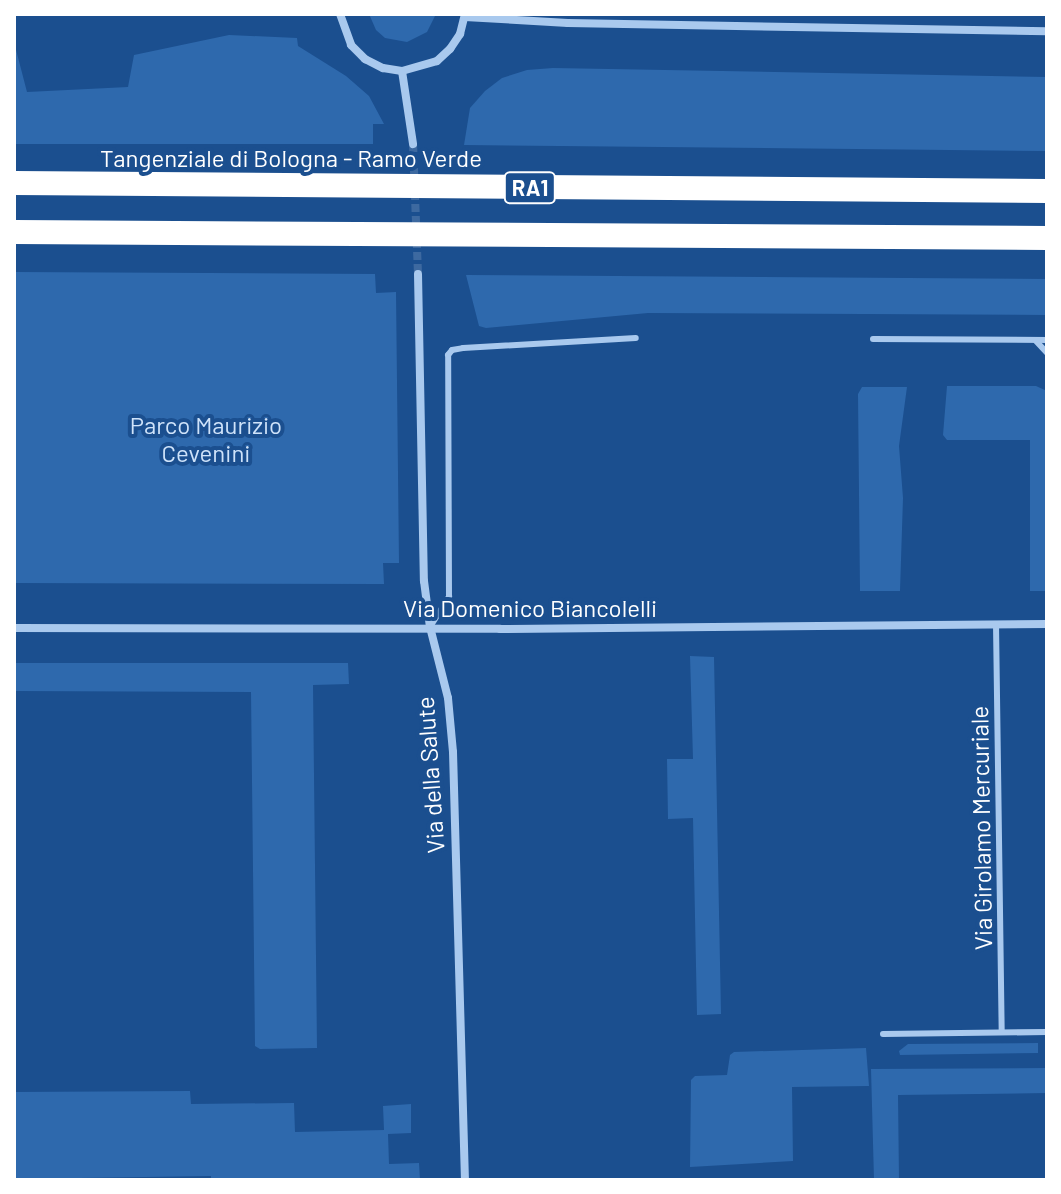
<!DOCTYPE html>
<style>
body{margin:0}
#map{position:relative;width:1061px;height:1194px;overflow:hidden;background:#1b4f8f;font-family:Barlow,sans-serif}
div>[style]{position:absolute}
.green>*{inset:0;background:#2e69ad}
.street-tunnel>*{height:8px;margin-top:-4px;transform-origin:0;background:repeating-linear-gradient(90deg,#3d69a0 0 8px,transparent 0 12px)}
.lane>*{height:6px;margin:-3px;padding:0 3px;transform-origin:3px;border-radius:3px;background:#a9c9ee}
.street>*{height:8px;margin:-4px;padding:0 4px;transform-origin:4px;border-radius:4px;background:#a9c9ee}
.highway>*{height:24px;margin:-12px;padding:0 12px;transform-origin:12px;border-radius:12px;background:#fff}
span{translate:-50% -50%;white-space:nowrap;text-align:center;line-height:1.15;-webkit-text-stroke:8px #1b4f8f;paint-order:stroke}
.shield-label span{padding:2px 6px;background:#1b4f8f;border:2px solid;border-radius:6px;-webkit-text-stroke-width:0}
.shield-label{font-size:22px;color:#fff;font-weight:700}
.street-label{font-size:24px;color:#fff}
.park-label{font-size:24px;color:#cfe3fa}
.frame{position:absolute;inset:0;border:16px solid #fff;pointer-events:none}
</style>
<div id="map">
<div class="green">
<div style="clip-path:polygon(369px 14px,436px 14px,427px 32px,407px 42px,385px 38px,376px 30px)"></div>
<div style="clip-path:polygon(229px 35px,297px 38px,298px 46px,346px 76px,369px 96px,384px 124px,373px 124px,373px 144px,14px 144px,14px 42px,27px 92px,128px 87px,134px 55px)"></div>
<div style="clip-path:polygon(553px 68px,1047px 77px,1047px 151px,464px 145px,470px 108px,485px 91px,502px 78px,527px 70px)"></div>
<div style="clip-path:polygon(14px 272px,375px 274px,376px 293px,396px 292px,399px 563px,383px 563px,384px 584px,14px 583px)"></div>
<div style="clip-path:polygon(466px 275px,1047px 279px,1047px 315px,648px 313px,486px 328px,479px 326px)"></div>
<div style="clip-path:polygon(947px 386px,1036px 386px,1047px 391px,1047px 591px,1030px 591px,1030px 440px,947px 440px,943px 435px)"></div>
<div style="clip-path:polygon(862px 387px,907px 387px,899px 446px,903px 498px,900px 591px,860px 591px,858px 394px)"></div>
<div style="clip-path:polygon(690px 656px,714px 657px,721px 1014px,697px 1015px,693px 818px,668px 819px,667px 759px,693px 759px)"></div>
<div style="clip-path:polygon(14px 663px,348px 663px,349px 684px,313px 685px,317px 1048px,260px 1049px,255px 1046px,251px 692px,14px 691px)"></div>
<div style="clip-path:polygon(1038px 1043px,1038px 1053px,900px 1055px,899px 1051px,908px 1044px)"></div>
<div style="clip-path:polygon(866px 1048px,869px 1086px,792px 1087px,793px 1161px,690px 1167px,691px 1080px,695px 1076px,727px 1075px,730px 1055px,734px 1052px)"></div>
<div style="clip-path:polygon(1047px 1068px,1047px 1093px,898px 1095px,899px 1180px,874px 1180px,871px 1069px)"></div>
<div style="clip-path:polygon(190px 1091px,191px 1104px,294px 1103px,295px 1132px,384px 1130px,383px 1106px,411px 1104px,411px 1133px,388px 1134px,389px 1164px,419px 1163px,420px 1180px,211px 1180px,211px 1176px,14px 1179px,14px 1092px)"></div>
</div>
<div class="street-tunnel">
<div style="left:413px;top:144px;width:130px;rotate:87.8deg"></div>
</div>
<div class="lane">
<div style="left:873px;top:339px;width:174px;rotate:0.3deg"></div>
<div style="left:1036px;top:341px;width:16px;rotate:47deg"></div>
<div style="left:996px;top:624px;width:408px;rotate:89.2deg"></div>
<div style="left:430px;top:627px;width:36px;rotate:-58deg"></div>
<div style="left:449px;top:596px;width:241px;rotate:-90.2deg"></div>
<div style="left:448px;top:355px;width:6px;rotate:-51deg"></div>
<div style="left:452px;top:350px;width:11px;rotate:-10deg"></div>
<div style="left:463px;top:348px;width:173px;rotate:-3.3deg"></div>
<div style="left:883px;top:1034px;width:164px;rotate:-0.7deg"></div>
</div>
<div class="street">
<div style="left:340px;top:14px;width:33px;rotate:70deg"></div>
<div style="left:351px;top:45px;width:20px;rotate:45deg"></div>
<div style="left:365px;top:59px;width:20px;rotate:27deg"></div>
<div style="left:383px;top:68px;width:19px;rotate:9deg"></div>
<div style="left:402px;top:71px;width:36px;rotate:-16deg"></div>
<div style="left:437px;top:61px;width:18px;rotate:-43deg"></div>
<div style="left:450px;top:49px;width:18px;rotate:-56deg"></div>
<div style="left:460px;top:34px;width:21px;rotate:-76deg"></div>
<div style="left:465px;top:17px;width:103px;rotate:3.3deg"></div>
<div style="left:568px;top:23px;width:479px;rotate:1deg"></div>
<div style="left:402px;top:71px;width:74px;rotate:81.4deg"></div>
<div style="left:418px;top:274px;width:307px;rotate:88.9deg"></div>
<div style="left:424px;top:581px;width:46px;rotate:82.6deg"></div>
<div style="left:430px;top:627px;width:73px;rotate:75.8deg"></div>
<div style="left:448px;top:698px;width:54px;rotate:84.7deg"></div>
<div style="left:453px;top:752px;width:428px;rotate:88.4deg"></div>
<div style="left:14px;top:628px;width:486px;rotate:0.1deg"></div>
<div style="left:500px;top:629px;width:547px;rotate:-0.52deg"></div>
</div>
<div class="highway">
<div style="left:14px;top:183px;width:1033px;rotate:0.44deg"></div>
<div style="left:14px;top:232px;width:1033px;rotate:0.33deg"></div>
</div>
<div class="shield-label">
<span style="left:530px;top:188px">RA1</span>
</div>
<div class="street-label">
<span style="left:291px;top:158px">Tangenziale di Bologna - Ramo Verde</span>
<span style="left:530px;top:608px">Via Domenico Biancolelli</span>
<span style="left:430px;top:775px;rotate:-94deg">Via della Salute</span>
<span style="left:981px;top:828px;rotate:-91deg">Via Girolamo Mercuriale</span>
</div>
<div class="park-label">
<span style="left:206px;top:439px">Parco Maurizio<br>Cevenini</span>
</div>
<div class="frame"></div>
</div>
